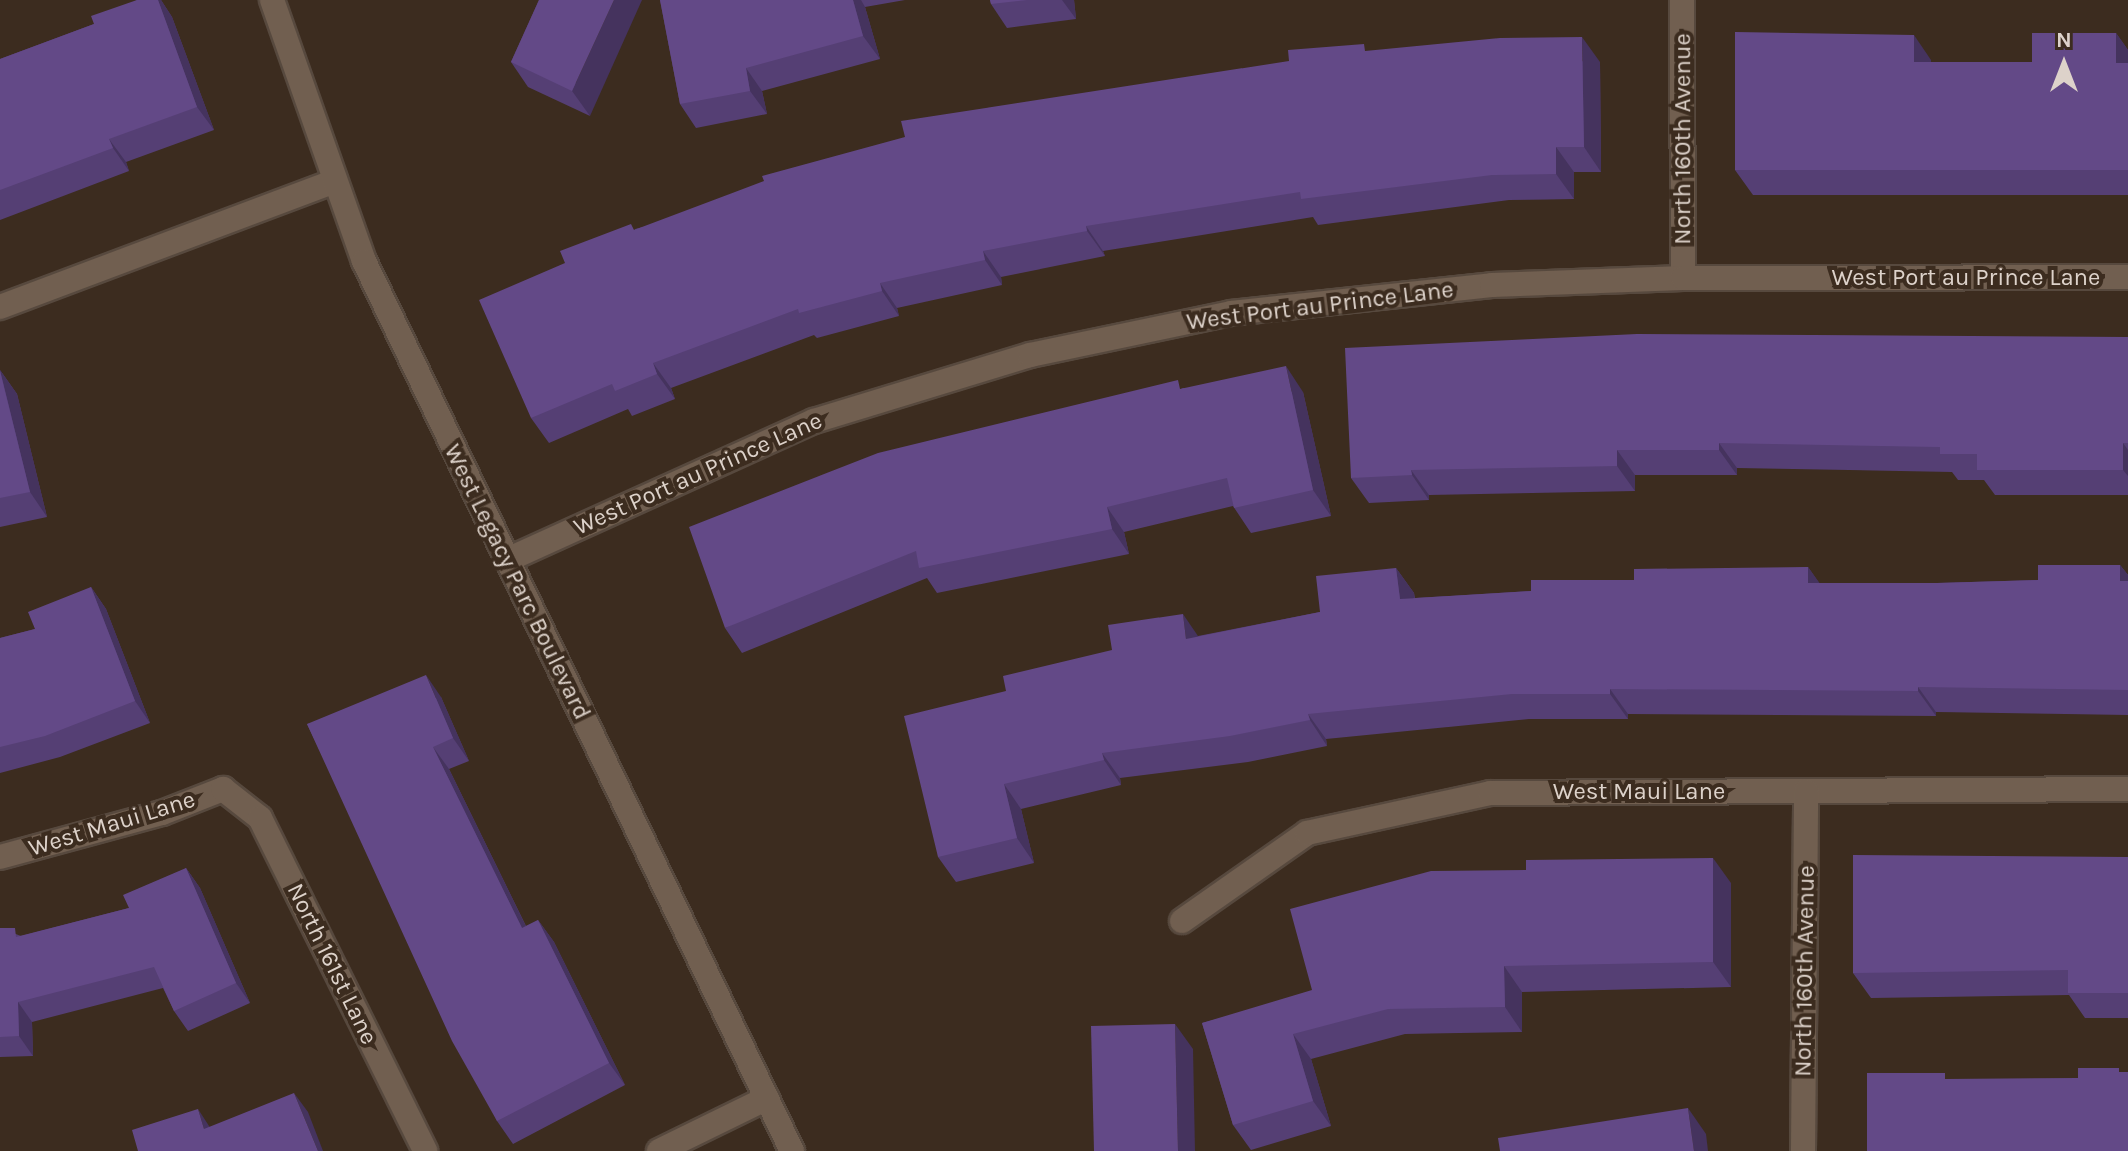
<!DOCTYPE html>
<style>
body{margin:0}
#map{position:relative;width:2128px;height:1151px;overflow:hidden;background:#3c2c1f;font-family:Karla,sans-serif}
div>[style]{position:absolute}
.roads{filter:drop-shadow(2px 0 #57493e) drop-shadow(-2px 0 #57493e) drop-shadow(0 2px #57493e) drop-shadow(0 -2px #57493e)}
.minor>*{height:24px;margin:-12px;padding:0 12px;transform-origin:12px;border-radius:12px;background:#715f50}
.tertiary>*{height:24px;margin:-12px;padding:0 12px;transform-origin:12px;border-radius:12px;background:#715f50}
.wall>*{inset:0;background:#553f74}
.shaded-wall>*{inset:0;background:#45335e}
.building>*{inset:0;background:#634987}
span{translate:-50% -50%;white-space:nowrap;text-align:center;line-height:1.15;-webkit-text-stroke:8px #3c2c1f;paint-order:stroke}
.street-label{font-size:24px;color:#ddd2ca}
.north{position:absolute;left:2024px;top:24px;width:80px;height:80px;-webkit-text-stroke:6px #3c2c1f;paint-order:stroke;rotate:0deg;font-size:22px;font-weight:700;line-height:32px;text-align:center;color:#ddd2ca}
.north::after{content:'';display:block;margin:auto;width:28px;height:36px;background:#ddd2ca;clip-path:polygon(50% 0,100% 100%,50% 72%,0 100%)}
</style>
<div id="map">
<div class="roads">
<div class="minor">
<div style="left:1682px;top:0;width:278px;rotate:89.8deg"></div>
<div style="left:0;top:307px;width:355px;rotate:-20.6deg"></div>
<div style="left:507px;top:560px;width:337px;rotate:-24.4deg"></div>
<div style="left:814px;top:421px;width:226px;rotate:-17deg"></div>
<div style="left:1030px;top:355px;width:205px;rotate:-11.8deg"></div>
<div style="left:1231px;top:313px;width:262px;rotate:-6.1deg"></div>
<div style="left:1492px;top:285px;width:191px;rotate:-2.1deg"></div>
<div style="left:1683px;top:278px;width:445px;rotate:-0.1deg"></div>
<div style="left:0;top:857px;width:168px;rotate:-15.2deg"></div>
<div style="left:162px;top:813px;width:66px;rotate:-21.5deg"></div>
<div style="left:223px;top:789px;width:47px;rotate:38.1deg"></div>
<div style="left:260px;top:818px;width:372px;rotate:63.6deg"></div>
<div style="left:1182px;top:921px;width:153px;rotate:-35.1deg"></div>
<div style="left:1307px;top:833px;width:187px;rotate:-12.3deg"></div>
<div style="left:1490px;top:793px;width:638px;rotate:-0.36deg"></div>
<div style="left:659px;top:1151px;width:120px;rotate:-26.1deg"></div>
<div style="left:1803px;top:1151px;width:360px;rotate:-89.5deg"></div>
</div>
<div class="tertiary">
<div style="left:272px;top:0;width:277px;rotate:70.6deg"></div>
<div style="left:364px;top:261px;width:988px;rotate:64.32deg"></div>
</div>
</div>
<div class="wall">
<div style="clip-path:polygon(137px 0,161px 0,172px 17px,214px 130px,126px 162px,129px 171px,0 220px,0 59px,94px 24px)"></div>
<div style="clip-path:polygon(539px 0,590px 116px,528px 87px,511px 62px)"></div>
<div style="clip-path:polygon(660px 0,905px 0,865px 7px,880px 59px,762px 91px,767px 114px,696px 128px,680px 104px)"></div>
<div style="clip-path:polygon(990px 0,1074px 0,1076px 19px,1007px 28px,991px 4px)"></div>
<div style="clip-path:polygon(2116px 33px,2128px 50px,2128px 195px,1753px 195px,1735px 170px,1931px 60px,1931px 62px,2032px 62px)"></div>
<div style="clip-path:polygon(1369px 51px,1600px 62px,1601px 172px,1574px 172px,1574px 199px,1509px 200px,1318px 225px,1313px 217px,1103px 251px,1105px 256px,1001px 277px,1002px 285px,897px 308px,899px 316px,817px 338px,814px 335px,671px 388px,675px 399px,632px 416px,628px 409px,549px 443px,531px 418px,635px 229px)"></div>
<div style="clip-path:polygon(2128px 337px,2128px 495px,1995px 495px,1984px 480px,1958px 480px,1952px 472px,1737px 468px,1737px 475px,1635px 475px,1635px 491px,1429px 495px,1429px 500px,1369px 503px,1351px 478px)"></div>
<div style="clip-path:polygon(0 370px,17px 394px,47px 517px,0 527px)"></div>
<div style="clip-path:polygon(1183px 388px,1303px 392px,1331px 516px,1251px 533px,1233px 506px,1124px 532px,1129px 554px,937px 593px,927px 578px,742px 653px,725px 628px)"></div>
<div style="clip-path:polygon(2120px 565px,2128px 575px,2128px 715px,1936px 712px,1936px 716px,1628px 714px,1628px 719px,1529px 719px,1326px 739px,1327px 746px,1248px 762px,1120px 778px,1121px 785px,1021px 809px,1034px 863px,956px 882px,938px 857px,1006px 691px,1198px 636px,1320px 612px,1396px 568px,1414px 593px,1415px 598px,1531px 591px,1634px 580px,1808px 567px,1819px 583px,1937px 583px,2038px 580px)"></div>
<div style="clip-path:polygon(91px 587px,106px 609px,150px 723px,60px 757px,0 773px,0 638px,35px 629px)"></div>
<div style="clip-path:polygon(441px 697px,469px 761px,449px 769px,526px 926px,538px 920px,554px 942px,625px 1085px,513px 1144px,497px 1121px,307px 724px)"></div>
<div style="clip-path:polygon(2128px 857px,2128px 1018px,2085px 1018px,2069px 995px,1871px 998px,1853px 973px)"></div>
<div style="clip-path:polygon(186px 868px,200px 888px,250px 1003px,188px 1031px,174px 1011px,163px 988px,32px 1022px,33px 1056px,0 1057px,0 928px,21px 936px,129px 908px)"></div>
<div style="clip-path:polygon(1731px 883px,1731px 987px,1522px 992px,1522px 1032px,1405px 1034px,1311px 1059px,1331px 1126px,1251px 1150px,1233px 1125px,1202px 1023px)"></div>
</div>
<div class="shaded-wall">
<div style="clip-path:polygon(158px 0,161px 0,172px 17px,214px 130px,197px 107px)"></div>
<div style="clip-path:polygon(614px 0,642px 0,590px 116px,572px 91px)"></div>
<div style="clip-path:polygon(853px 0,861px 0,865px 7px,880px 59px,863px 36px)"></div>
<div style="clip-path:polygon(1062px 0,1074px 0,1076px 19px)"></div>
<div style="clip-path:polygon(2116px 33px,2128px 50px,2128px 80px,2116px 63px)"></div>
<div style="clip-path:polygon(1914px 35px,1931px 60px,1931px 87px,1914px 62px)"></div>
<div style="clip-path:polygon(1582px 37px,1600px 62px,1601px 172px,1584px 147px)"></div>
<div style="clip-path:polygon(746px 68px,762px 91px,767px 114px,750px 91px)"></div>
<div style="clip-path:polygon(109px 139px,126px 162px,129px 171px,113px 148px)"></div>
<div style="clip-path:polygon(1556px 147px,1574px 172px,1574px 199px,1556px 174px)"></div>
<div style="clip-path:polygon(1086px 226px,1103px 251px,1105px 256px,1087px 231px)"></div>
<div style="clip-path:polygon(983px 251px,1001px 277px,1002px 285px,985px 260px)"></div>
<div style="clip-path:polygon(880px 283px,897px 308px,899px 316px,882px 291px)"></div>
<div style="clip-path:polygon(653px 363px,671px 388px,675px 399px,657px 374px)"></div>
<div style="clip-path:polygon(1286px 366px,1303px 392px,1331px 516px,1313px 490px)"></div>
<div style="clip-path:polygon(0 370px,17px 394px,47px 517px,30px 492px)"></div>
<div style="clip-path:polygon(1719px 443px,1737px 468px,1737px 475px,1719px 450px)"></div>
<div style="clip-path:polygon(2123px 443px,2128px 450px,2128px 476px,2123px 470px)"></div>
<div style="clip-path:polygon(1617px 450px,1635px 475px,1635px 491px,1617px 466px)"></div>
<div style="clip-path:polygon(1411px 470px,1429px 495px,1429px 500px,1412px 475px)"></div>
<div style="clip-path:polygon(1107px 507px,1124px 532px,1129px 554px,1112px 529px)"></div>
<div style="clip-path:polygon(2120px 565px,2128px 575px,2128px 592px,2120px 581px)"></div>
<div style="clip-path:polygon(1808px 567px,1826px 592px,1808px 583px)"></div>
<div style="clip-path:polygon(1396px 568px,1414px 593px,1417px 624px,1400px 599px)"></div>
<div style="clip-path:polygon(91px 587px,106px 609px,150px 723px,135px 701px)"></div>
<div style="clip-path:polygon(1183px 614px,1200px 639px,1186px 639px)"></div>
<div style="clip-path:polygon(426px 675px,441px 697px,469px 761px,453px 738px)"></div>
<div style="clip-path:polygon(1918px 687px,1936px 712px,1936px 716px,1918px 691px)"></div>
<div style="clip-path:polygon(1610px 689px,1628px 714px,1628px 719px,1610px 694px)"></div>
<div style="clip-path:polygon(1308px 714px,1326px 739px,1327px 746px,1310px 720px)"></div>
<div style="clip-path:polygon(433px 747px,449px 769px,538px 951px,522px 928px)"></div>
<div style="clip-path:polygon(1102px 753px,1120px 778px,1121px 785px,1104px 760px)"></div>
<div style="clip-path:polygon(1004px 784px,1021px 809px,1034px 863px,1017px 838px)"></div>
<div style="clip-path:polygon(1713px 858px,1731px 883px,1731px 987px,1713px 962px)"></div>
<div style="clip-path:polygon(186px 868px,200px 888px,250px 1003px,236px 983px)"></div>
<div style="clip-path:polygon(538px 920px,554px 942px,625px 1085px,609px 1063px)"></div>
<div style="clip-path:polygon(1504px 966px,1522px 992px,1522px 1032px,1505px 1007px)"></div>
<div style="clip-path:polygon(18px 1002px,32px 1022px,33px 1056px,19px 1036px)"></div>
<div style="clip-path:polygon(1175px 1024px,1193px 1049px,1195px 1151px,1178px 1151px)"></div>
<div style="clip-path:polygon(1293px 1034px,1311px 1059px,1331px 1126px,1313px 1101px)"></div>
<div style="clip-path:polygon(294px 1093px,308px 1112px,323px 1151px,318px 1151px)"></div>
<div style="clip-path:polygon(1688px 1108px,1706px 1134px,1708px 1151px,1694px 1151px)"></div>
<div style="clip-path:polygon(198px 1109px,211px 1129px,204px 1129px)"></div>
</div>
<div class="building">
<div style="clip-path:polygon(137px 0,158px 0,197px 107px,109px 139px,113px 148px,0 190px,0 59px,94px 24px,91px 16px)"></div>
<div style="clip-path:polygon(539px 0,614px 0,572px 91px,511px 62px)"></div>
<div style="clip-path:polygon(660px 0,853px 0,863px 36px,746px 68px,750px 91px,680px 104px)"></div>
<div style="clip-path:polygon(990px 0,1027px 0,991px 4px)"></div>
<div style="clip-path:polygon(1735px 32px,1914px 35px,1914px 62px,2032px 62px,2032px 33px,2116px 33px,2116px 63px,2128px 63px,2128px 170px,1735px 170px)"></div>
<div style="clip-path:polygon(1582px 37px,1584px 147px,1556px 147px,1556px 174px,1492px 175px,1301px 199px,1300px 192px,1086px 226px,1087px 231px,983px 251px,985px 260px,880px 283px,882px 291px,799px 313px,798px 309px,653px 363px,657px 374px,615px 391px,612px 384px,531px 418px,479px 300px,565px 263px,560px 251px,631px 224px,634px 230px,764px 181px,762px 176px,905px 137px,901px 121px,1289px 61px,1288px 50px,1364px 44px,1365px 51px,1500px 38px)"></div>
<div style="clip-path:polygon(1637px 334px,2128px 337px,2128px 443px,2123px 443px,2123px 470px,1977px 470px,1977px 454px,1940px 454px,1940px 447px,1719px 443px,1719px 450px,1617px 450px,1617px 466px,1411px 470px,1412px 475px,1351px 478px,1345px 348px)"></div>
<div style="clip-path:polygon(1286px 366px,1313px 490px,1234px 508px,1227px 478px,1107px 507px,1112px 529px,919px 568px,916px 551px,725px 628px,689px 527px,878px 453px,1178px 380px,1180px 389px)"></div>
<div style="clip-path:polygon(0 371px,30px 492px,0 498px)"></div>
<div style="clip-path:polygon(2038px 565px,2120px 565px,2120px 581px,2128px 581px,2128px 690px,1918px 687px,1918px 691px,1610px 689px,1610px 694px,1512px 694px,1308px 714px,1310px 720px,1230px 736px,1102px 753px,1104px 760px,1004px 784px,1017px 838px,938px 857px,904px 716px,1006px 691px,1003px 676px,1112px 650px,1108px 625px,1183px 614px,1186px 639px,1320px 612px,1316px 576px,1396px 568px,1400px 599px,1531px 591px,1531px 580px,1634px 580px,1634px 569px,1808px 567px,1808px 583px,1937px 583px,2038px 580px)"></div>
<div style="clip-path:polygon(91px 587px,135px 701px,45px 736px,0 747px,0 638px,35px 629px,28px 612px)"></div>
<div style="clip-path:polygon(426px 675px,453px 738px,433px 747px,522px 928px,538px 920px,609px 1063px,497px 1121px,452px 1041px,307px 724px)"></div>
<div style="clip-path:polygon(1853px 855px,2128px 857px,2128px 993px,2068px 993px,2068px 970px,1853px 973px)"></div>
<div style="clip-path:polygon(1713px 858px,1713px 962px,1504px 966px,1505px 1007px,1388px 1009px,1293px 1034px,1313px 1101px,1233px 1125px,1202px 1023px,1312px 990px,1290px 909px,1431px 871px,1526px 870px,1526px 860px)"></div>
<div style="clip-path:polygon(186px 868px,236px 983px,174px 1011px,154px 967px,18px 1002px,19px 1036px,0 1037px,0 928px,15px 928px,16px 937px,129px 908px,123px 895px)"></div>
<div style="clip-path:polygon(1175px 1024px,1178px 1151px,1094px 1151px,1091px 1026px)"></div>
<div style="clip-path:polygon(2078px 1068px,2119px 1068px,2119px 1072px,2128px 1072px,2128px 1151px,1867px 1151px,1867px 1073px,1945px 1073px,1945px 1079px,2078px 1078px)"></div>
<div style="clip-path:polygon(294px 1093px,318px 1151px,138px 1151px,132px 1130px,198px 1109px,204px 1129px)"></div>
<div style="clip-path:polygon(1688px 1108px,1694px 1151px,1500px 1151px,1498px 1138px)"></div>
</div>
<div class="street-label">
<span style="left:1683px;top:139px;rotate:-90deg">North 160th Avenue</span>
<span style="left:1966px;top:278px">West Port au Prince Lane</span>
<span style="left:1320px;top:306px;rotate:-7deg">West Port au Prince Lane</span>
<span style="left:698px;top:474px;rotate:-24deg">West Port au Prince Lane</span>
<span style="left:517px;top:582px;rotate:64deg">West Legacy Parc Boulevard</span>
<span style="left:1639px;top:792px">West Maui Lane</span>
<span style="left:112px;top:824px;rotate:-17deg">West Maui Lane</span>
<span style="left:332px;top:964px;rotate:64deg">North 161st Lane</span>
<span style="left:1805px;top:971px;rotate:-89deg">North 160th Avenue</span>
</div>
<div class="north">N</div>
</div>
